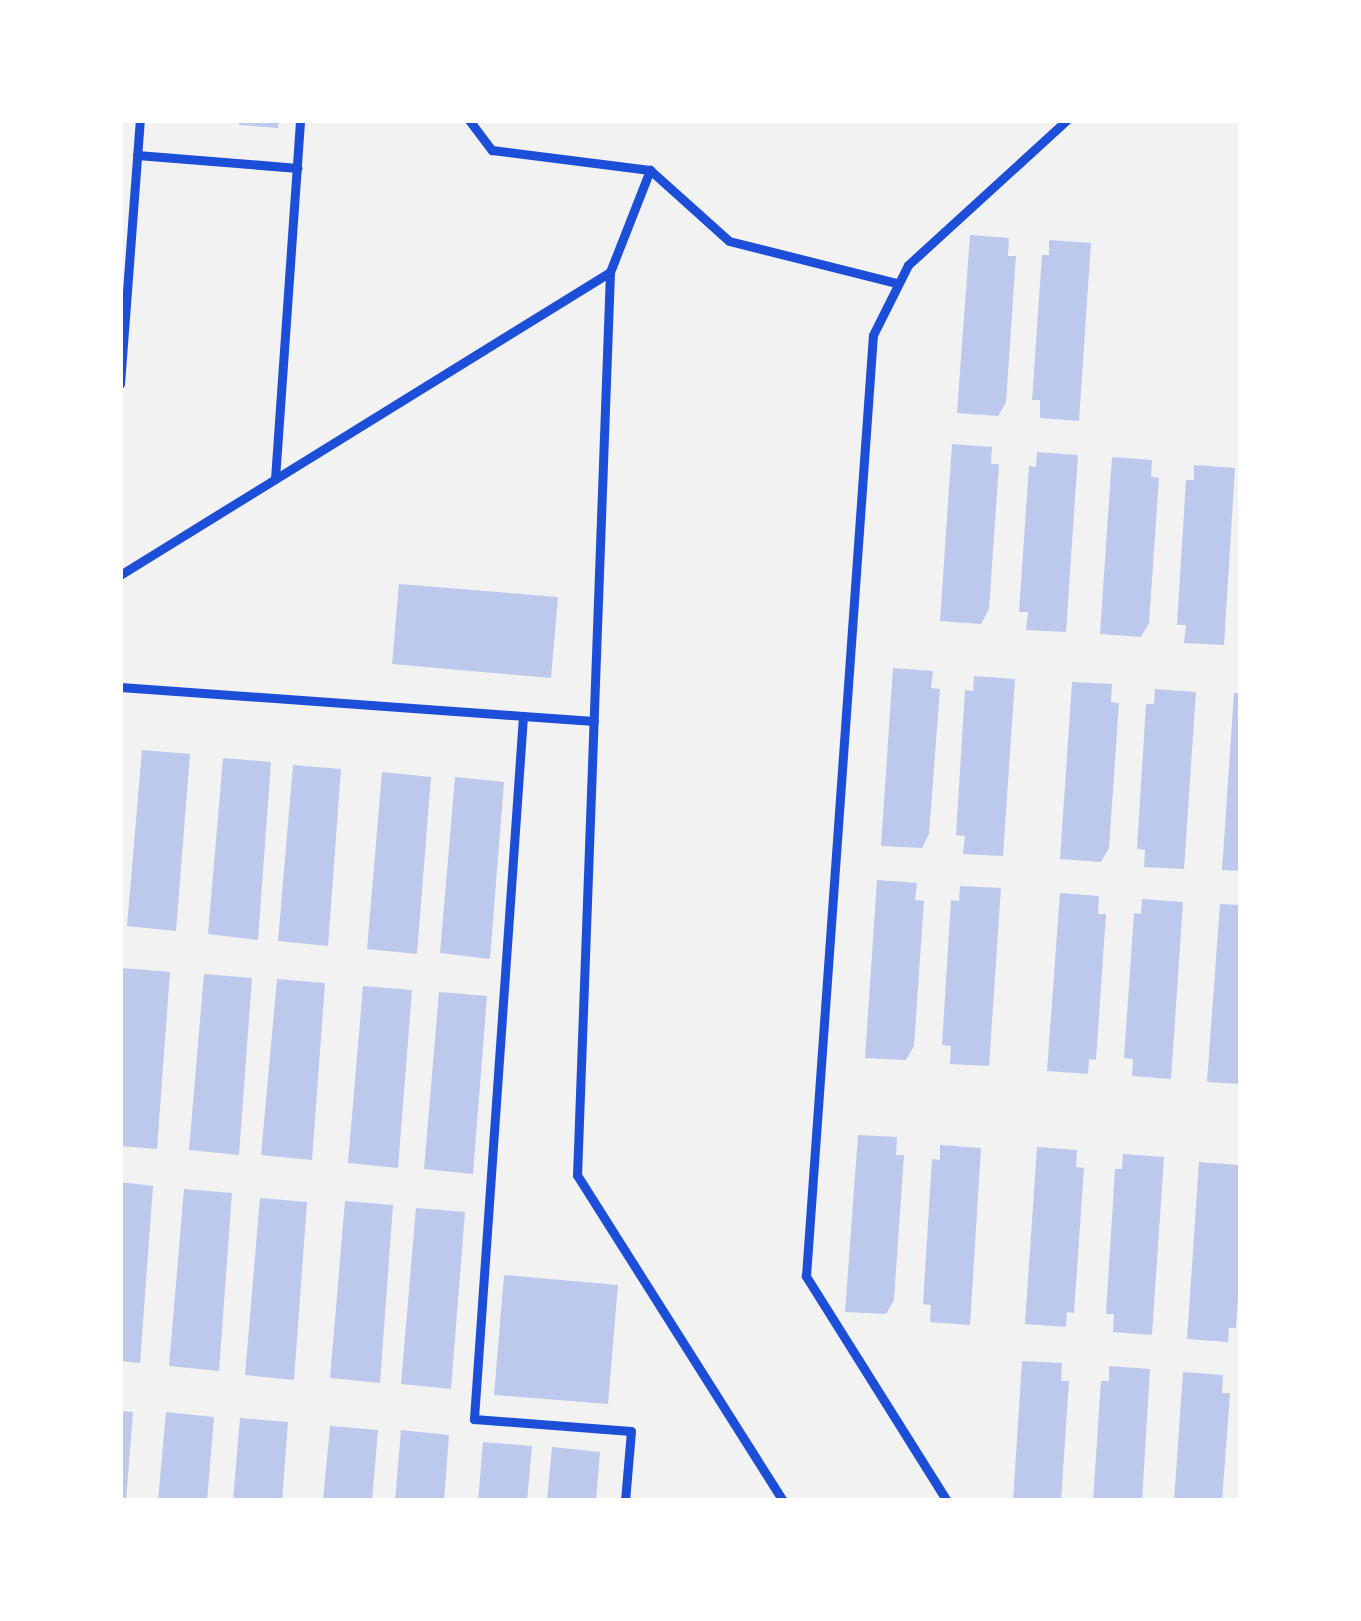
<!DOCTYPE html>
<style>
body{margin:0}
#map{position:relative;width:1361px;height:1621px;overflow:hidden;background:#f2f2f2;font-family:Montserrat,sans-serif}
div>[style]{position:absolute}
.building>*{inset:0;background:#bdc9ec}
.service>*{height:9px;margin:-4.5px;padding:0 4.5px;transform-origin:4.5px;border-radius:4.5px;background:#1d4ed8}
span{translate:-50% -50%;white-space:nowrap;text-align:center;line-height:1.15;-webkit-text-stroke:9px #fff;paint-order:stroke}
.frame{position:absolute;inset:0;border:123px solid #fff;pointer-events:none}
</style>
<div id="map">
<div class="building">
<div style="clip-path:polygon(239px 120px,279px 120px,278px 128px,239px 125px)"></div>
<div style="clip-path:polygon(970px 235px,1009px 238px,1008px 256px,1016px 256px,1006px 402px,998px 416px,957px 413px)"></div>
<div style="clip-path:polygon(1049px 240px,1091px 243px,1079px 421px,1040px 418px,1040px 400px,1032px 400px,1042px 255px,1049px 255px)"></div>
<div style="clip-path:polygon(952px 444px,992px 447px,991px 464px,999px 464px,989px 609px,981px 624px,940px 621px)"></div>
<div style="clip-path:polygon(1037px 452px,1078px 455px,1066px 632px,1026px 630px,1028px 612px,1019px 612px,1029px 466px,1036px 467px)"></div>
<div style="clip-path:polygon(1112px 457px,1152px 460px,1151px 477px,1159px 478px,1149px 623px,1141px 637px,1100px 634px)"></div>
<div style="clip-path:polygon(1194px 465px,1235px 468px,1224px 645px,1184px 643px,1186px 625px,1177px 625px,1186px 480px,1194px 480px)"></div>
<div style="clip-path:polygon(399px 584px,558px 597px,551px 678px,392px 664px)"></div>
<div style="clip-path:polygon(893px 668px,933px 671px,931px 688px,940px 689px,929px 834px,922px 848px,881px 846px)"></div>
<div style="clip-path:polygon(974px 676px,1015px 679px,1003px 856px,963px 854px,965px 836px,956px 835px,965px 690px,973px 691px)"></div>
<div style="clip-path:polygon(1072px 682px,1112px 684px,1111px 702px,1119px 703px,1109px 848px,1101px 862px,1060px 859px)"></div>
<div style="clip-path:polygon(1155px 689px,1196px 692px,1184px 869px,1144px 867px,1145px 850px,1137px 849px,1146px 704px,1154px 704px)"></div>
<div style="clip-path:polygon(1234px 693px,1241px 693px,1241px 871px,1222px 870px)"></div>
<div style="clip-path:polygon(142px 750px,190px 754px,176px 931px,127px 926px)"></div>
<div style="clip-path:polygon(223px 758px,271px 762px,258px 940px,208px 934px)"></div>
<div style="clip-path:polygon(293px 765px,341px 769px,328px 946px,278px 941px)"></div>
<div style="clip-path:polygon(382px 772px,431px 777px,417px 954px,367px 949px)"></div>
<div style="clip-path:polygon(455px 777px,504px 782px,490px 959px,440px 953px)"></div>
<div style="clip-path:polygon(877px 880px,917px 883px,915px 900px,924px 901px,914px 1046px,906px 1060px,865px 1058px)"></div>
<div style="clip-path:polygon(960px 886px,1001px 888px,989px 1066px,950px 1064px,951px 1046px,942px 1045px,951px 900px,959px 901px)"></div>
<div style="clip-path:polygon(1060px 893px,1099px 896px,1098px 914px,1106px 914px,1096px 1060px,1089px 1059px,1088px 1074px,1047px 1071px)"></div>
<div style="clip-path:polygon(1142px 899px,1183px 902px,1171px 1079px,1132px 1076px,1133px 1059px,1124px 1058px,1134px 913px,1141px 914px)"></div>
<div style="clip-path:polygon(1220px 904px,1241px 905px,1241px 1084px,1207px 1082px)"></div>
<div style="clip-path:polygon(122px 968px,170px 972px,157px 1149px,120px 1146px)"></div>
<div style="clip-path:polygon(204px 974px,252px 978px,239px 1155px,189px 1150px)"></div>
<div style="clip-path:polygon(277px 979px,325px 983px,312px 1160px,261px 1155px)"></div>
<div style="clip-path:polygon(363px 986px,412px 990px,398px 1168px,348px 1163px)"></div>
<div style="clip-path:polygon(439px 992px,487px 996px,473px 1174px,424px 1169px)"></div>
<div style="clip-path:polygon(858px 1135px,897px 1137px,896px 1155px,904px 1155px,894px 1300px,886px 1314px,845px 1312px)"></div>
<div style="clip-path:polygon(940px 1145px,981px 1148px,970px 1325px,930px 1322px,931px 1305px,923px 1304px,932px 1159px,940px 1160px)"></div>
<div style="clip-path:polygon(1037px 1147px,1077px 1150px,1076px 1167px,1084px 1168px,1074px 1313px,1067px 1312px,1066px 1327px,1025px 1324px)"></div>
<div style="clip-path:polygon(1123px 1154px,1164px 1157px,1152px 1335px,1113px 1332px,1114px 1314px,1106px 1314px,1115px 1169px,1122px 1169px)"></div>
<div style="clip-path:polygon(1199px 1162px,1239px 1165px,1241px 1255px,1236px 1328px,1229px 1328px,1228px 1342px,1187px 1339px)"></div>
<div style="clip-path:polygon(120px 1182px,153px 1186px,140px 1363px,120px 1361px)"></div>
<div style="clip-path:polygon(184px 1189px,232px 1193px,219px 1371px,169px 1366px)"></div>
<div style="clip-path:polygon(260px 1198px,307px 1202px,294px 1380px,245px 1375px)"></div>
<div style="clip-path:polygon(345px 1201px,393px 1205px,380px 1383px,330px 1378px)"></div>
<div style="clip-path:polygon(416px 1208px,465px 1212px,451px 1389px,401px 1384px)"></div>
<div style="clip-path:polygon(504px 1275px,618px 1285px,608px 1404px,494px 1395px)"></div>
<div style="clip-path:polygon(1022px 1361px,1062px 1363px,1061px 1381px,1069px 1381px,1061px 1501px,1013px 1501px)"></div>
<div style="clip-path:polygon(1109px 1366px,1150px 1369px,1142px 1501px,1093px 1501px,1101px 1381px,1109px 1381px)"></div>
<div style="clip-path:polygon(1183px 1372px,1223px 1375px,1222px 1393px,1230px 1393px,1222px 1501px,1174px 1501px)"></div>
<div style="clip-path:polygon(120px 1411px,133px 1412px,126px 1501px,120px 1501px)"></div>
<div style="clip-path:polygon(166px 1412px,214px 1417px,207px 1501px,158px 1501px)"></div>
<div style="clip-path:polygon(240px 1418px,288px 1422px,282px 1501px,233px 1501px)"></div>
<div style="clip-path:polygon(330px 1426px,378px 1430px,372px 1501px,323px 1501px)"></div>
<div style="clip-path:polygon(401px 1430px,449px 1435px,444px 1501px,395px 1501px)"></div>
<div style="clip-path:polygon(483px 1442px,532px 1446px,527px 1501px,478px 1501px)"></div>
<div style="clip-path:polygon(552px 1447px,600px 1452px,596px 1501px,547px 1501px)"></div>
</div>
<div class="service">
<div style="left:469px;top:120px;width:38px;rotate:53deg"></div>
<div style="left:492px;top:150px;width:159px;rotate:7.2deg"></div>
<div style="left:650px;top:170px;width:106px;rotate:41.9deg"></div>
<div style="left:729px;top:241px;width:172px;rotate:14.1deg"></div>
<div style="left:137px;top:155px;width:161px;rotate:4.6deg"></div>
<div style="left:610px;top:272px;width:904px;rotate:92.09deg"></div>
<div style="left:577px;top:1175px;width:386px;rotate:57.7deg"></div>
<div style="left:120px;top:384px;width:265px;rotate:-85.7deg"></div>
<div style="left:275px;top:479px;width:360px;rotate:-86deg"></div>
<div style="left:120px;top:575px;width:576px;rotate:-31.73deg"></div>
<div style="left:610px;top:272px;width:110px;rotate:-68.6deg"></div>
<div style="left:120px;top:687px;width:404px;rotate:4.1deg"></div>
<div style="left:523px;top:716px;width:705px;rotate:93.99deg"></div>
<div style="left:474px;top:1419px;width:157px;rotate:4.4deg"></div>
<div style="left:631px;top:1431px;width:70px;rotate:94.9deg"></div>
<div style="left:523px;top:716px;width:71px;rotate:4deg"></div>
<div style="left:947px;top:1501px;width:266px;rotate:-122.1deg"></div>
<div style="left:806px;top:1276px;width:943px;rotate:-85.93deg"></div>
<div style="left:873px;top:335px;width:78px;rotate:-63.4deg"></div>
<div style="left:908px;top:265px;width:215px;rotate:-42.4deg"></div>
</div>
<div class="frame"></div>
</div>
